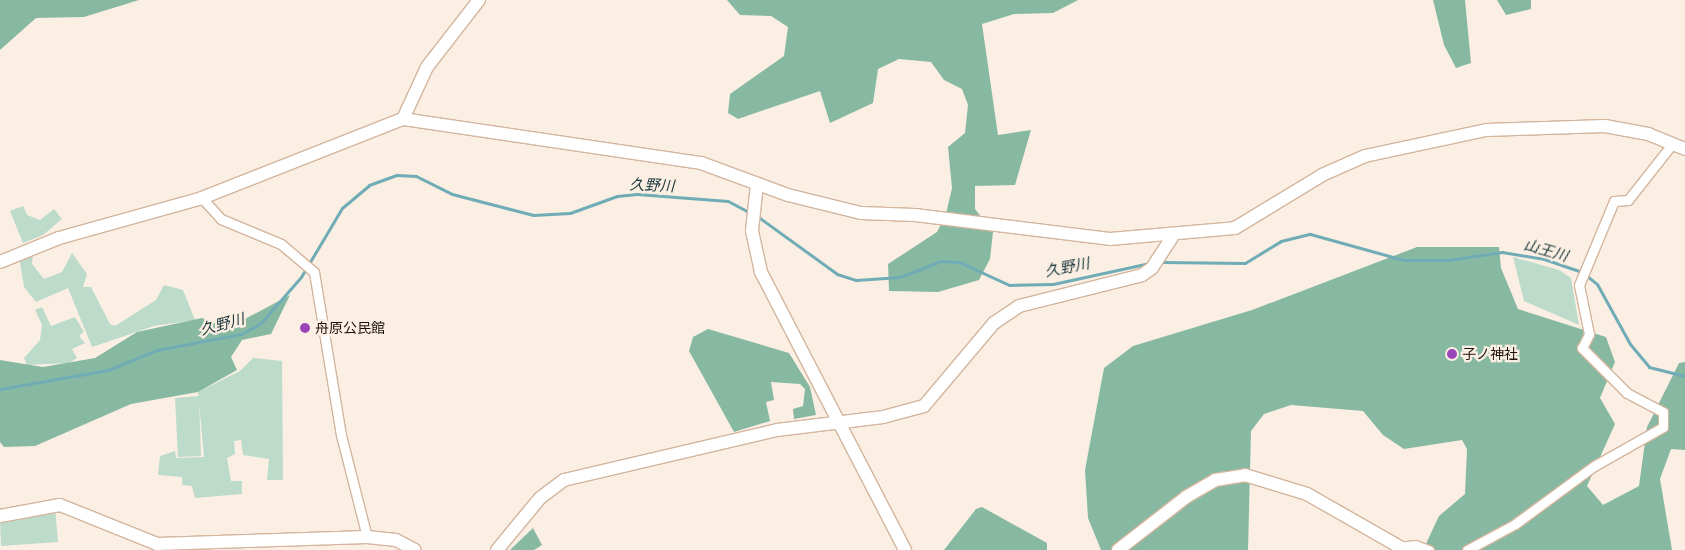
<!DOCTYPE html>
<meta charset="utf-8">
<style>
body{margin:0}
#map{position:relative;width:1685px;height:550px;overflow:hidden;background:#fbefe4;font-family:"Asap Condensed","Noto Sans JP",sans-serif}
div>[style]{position:absolute}
.green>*{inset:0;background:#bcdbcb}
.forest>*{inset:0;background:#87b9a2}
.stream>*{height:3px;margin:-1.5px;padding:0 1.5px;transform-origin:1.5px;border-radius:1.5px;background:#70acb6}
.roads{filter:drop-shadow(1px 0 #d3b59d) drop-shadow(-1px 0 #d3b59d) drop-shadow(0 1px #d3b59d) drop-shadow(0 -1px #d3b59d)}
.street>*{height:9px;margin:-4.5px;padding:0 4.5px;transform-origin:4.5px;border-radius:4.5px;background:#fff}
.secondary>*{height:12px;margin:-6px;padding:0 6px;transform-origin:6px;border-radius:6px;background:#fff}
.dots>*{width:14px;height:14px;translate:-50% -50%;box-sizing:border-box;border:2px solid #fbefe4;border-radius:50%}
span{translate:-50% -50%;white-space:nowrap;text-align:center;line-height:1.15;-webkit-text-stroke:4.5px #fbefe4;paint-order:stroke}
.poi-label{font-size:14px;color:#1c1209}
.left{translate:0 -50%;text-align:left}
.water-label{font-size:15px;color:#17353a;font-style:italic}
</style>
<div id="map">
<div class="green">
<div style="clip-path:polygon(23px 206px,27px 215px,40px 220px,54px 209px,62px 219px,43px 235px,23px 243px,10px 211px)"></div>
<div style="clip-path:polygon(72px 253px,87px 274px,83px 287px,91px 287px,110px 324px,115px 326px,156px 300px,164px 285px,183px 290px,195px 320px,154px 326px,92px 347px,68px 288px,36px 302px,24px 287px,19px 256px,33px 254px,32px 264px,44px 279px,62px 272px)"></div>
<div style="clip-path:polygon(1513px 257px,1559px 270px,1571px 278px,1579px 325px,1524px 301px)"></div>
<div style="clip-path:polygon(42px 307px,51px 326px,75px 317px,84px 332px,79px 336px,85px 343px,72px 349px,77px 358px,69px 363px,27px 365px,24px 358px,40px 340px,42px 325px,35px 310px)"></div>
<div style="clip-path:polygon(253px 358px,282px 361px,283px 480px,267px 480px,269px 459px,243px 455px,241px 440px,234px 441px,235px 454px,227px 458px,231px 481px,242px 481px,242px 494px,195px 498px,192px 486px,182px 485px,182px 477px,158px 475px,160px 456px,175px 451px,176px 458px,204px 457px,198px 392px,240px 371px)"></div>
<div style="clip-path:polygon(199px 396px,201px 456px,178px 457px,175px 398px)"></div>
<div style="clip-path:polygon(55px 507px,58px 542px,1px 546px,0 518px)"></div>
</div>
<div class="forest">
<div style="clip-path:polygon(0 0,139px 0,84px 17px,36px 18px,0 50px)"></div>
<div style="clip-path:polygon(727px 0,1078px 0,1053px 13px,1014px 14px,982px 24px,998px 135px,1031px 130px,1015px 185px,975px 186px,975px 209px,993px 232px,990px 259px,979px 280px,938px 292px,889px 291px,888px 264px,937px 232px,946px 214px,952px 188px,948px 147px,965px 133px,968px 105px,962px 89px,944px 80px,931px 62px,899px 59px,878px 69px,873px 103px,830px 123px,820px 91px,738px 119px,728px 113px,730px 94px,784px 56px,788px 27px,771px 16px,740px 15px)"></div>
<div style="clip-path:polygon(1433px 0,1465px 0,1471px 63px,1456px 68px,1444px 45px)"></div>
<div style="clip-path:polygon(1497px 0,1531px 0,1531px 9px,1506px 15px)"></div>
<div style="clip-path:polygon(1417px 247px,1499px 247px,1501px 268px,1518px 309px,1606px 337px,1615px 362px,1600px 398px,1615px 424px,1587px 486px,1603px 505px,1639px 486px,1647px 427px,1679px 363px,1685px 362px,1685px 450px,1671px 449px,1660px 479px,1672px 550px,1423px 550px,1439px 516px,1465px 494px,1467px 449px,1462px 440px,1404px 449px,1383px 435px,1363px 411px,1291px 405px,1264px 414px,1251px 431px,1248px 550px,1101px 550px,1088px 518px,1085px 470px,1104px 368px,1133px 346px,1252px 310px)"></div>
<div style="clip-path:polygon(290px 295px,271px 334px,242px 340px,231px 357px,237px 370px,198px 392px,131px 404px,35px 446px,4px 447px,0 442px,0 360px,43px 367px,95px 358px,137px 332px,202px 318px,228px 328px)"></div>
<div style="clip-path:polygon(708px 329px,789px 353px,810px 387px,816px 415px,794px 419px,793px 409px,803px 406px,805px 389px,800px 384px,771px 382px,774px 400px,766px 402px,770px 421px,734px 432px,689px 351px,693px 337px)"></div>
<div style="clip-path:polygon(982px 507px,1047px 543px,1047px 550px,944px 550px,976px 509px)"></div>
<div style="clip-path:polygon(533px 528px,542px 545px,534px 550px,510px 550px)"></div>
</div>
<div class="stream">
<div style="left:757px;top:216px;width:99px;rotate:35.9deg"></div>
<div style="left:837px;top:274px;width:20px;rotate:18deg"></div>
<div style="left:856px;top:280px;width:44px;rotate:-3.9deg"></div>
<div style="left:900px;top:277px;width:44px;rotate:-21.3deg"></div>
<div style="left:941px;top:261px;width:18px;rotate:3deg"></div>
<div style="left:959px;top:262px;width:55px;rotate:24.7deg"></div>
<div style="left:1009px;top:285px;width:44px;rotate:-1.3deg"></div>
<div style="left:1053px;top:284px;width:99px;rotate:-12.2deg"></div>
<div style="left:1161px;top:262px;width:84px;rotate:0.7deg"></div>
<div style="left:1245px;top:263px;width:42px;rotate:-31.4deg"></div>
<div style="left:1281px;top:241px;width:30px;rotate:-14deg"></div>
<div style="left:1310px;top:234px;width:98px;rotate:15.5deg"></div>
<div style="left:1404px;top:260px;width:45px"></div>
<div style="left:1449px;top:260px;width:54px;rotate:-8.6deg"></div>
<div style="left:1502px;top:252px;width:43px;rotate:9.5deg"></div>
<div style="left:1544px;top:259px;width:40px;rotate:18.9deg"></div>
<div style="left:1582px;top:272px;width:19px;rotate:39deg"></div>
<div style="left:1597px;top:284px;width:68px;rotate:61.2deg"></div>
<div style="left:1630px;top:344px;width:30px;rotate:50deg"></div>
<div style="left:1649px;top:367px;width:37px;rotate:14deg"></div>
<div style="left:0;top:389px;width:110px;rotate:-10deg"></div>
<div style="left:108px;top:370px;width:53px;rotate:-22.2deg"></div>
<div style="left:157px;top:350px;width:86px;rotate:-10.8deg"></div>
<div style="left:241px;top:334px;width:21px;rotate:-28deg"></div>
<div style="left:260px;top:324px;width:62px;rotate:-48.9deg"></div>
<div style="left:301px;top:277px;width:80px;rotate:-59.3deg"></div>
<div style="left:342px;top:208px;width:35px;rotate:-40deg"></div>
<div style="left:369px;top:185px;width:30px;rotate:-20deg"></div>
<div style="left:397px;top:175px;width:19px;rotate:3deg"></div>
<div style="left:416px;top:176px;width:40px;rotate:26.6deg"></div>
<div style="left:452px;top:194px;width:84px;rotate:14.5deg"></div>
<div style="left:533px;top:215px;width:37px;rotate:-3deg"></div>
<div style="left:570px;top:213px;width:50px;rotate:-19.9deg"></div>
<div style="left:617px;top:196px;width:20px;rotate:-6deg"></div>
<div style="left:637px;top:194px;width:91px;rotate:4.4deg"></div>
<div style="left:728px;top:201px;width:26px;rotate:28deg"></div>
</div>
<div class="roads">
<div class="street">
<div style="left:202px;top:198px;width:28px;rotate:48deg"></div>
<div style="left:221px;top:219px;width:65px;rotate:22.6deg"></div>
<div style="left:281px;top:244px;width:43px;rotate:40.3deg"></div>
<div style="left:314px;top:272px;width:165px;rotate:80.6deg"></div>
<div style="left:341px;top:435px;width:105px;rotate:75.7deg"></div>
<div style="left:1399px;top:547px;width:16px;rotate:-7deg"></div>
<div style="left:1415px;top:545px;width:15px;rotate:20deg"></div>
<div style="left:1467px;top:550px;width:55px;rotate:-28.4deg"></div>
<div style="left:1515px;top:524px;width:98px;rotate:-36.3deg"></div>
<div style="left:1594px;top:466px;width:79px;rotate:-29.5deg"></div>
<div style="left:1663px;top:427px;width:15px;rotate:-90deg"></div>
<div style="left:1663px;top:412px;width:41px;rotate:-152.2deg"></div>
<div style="left:1627px;top:393px;width:64px;rotate:-135deg"></div>
<div style="left:1582px;top:348px;width:16px;rotate:-63deg"></div>
<div style="left:1589px;top:334px;width:50px;rotate:-101.5deg"></div>
<div style="left:1579px;top:285px;width:91px;rotate:-67.4deg"></div>
<div style="left:1614px;top:201px;width:14px;rotate:-4deg"></div>
<div style="left:1628px;top:200px;width:71px;rotate:-51.8deg"></div>
</div>
<div class="secondary">
<div style="left:403px;top:119px;width:57px;rotate:-65.2deg"></div>
<div style="left:427px;top:67px;width:85px;rotate:-52.2deg"></div>
<div style="left:757px;top:184px;width:47px;rotate:96.1deg"></div>
<div style="left:752px;top:231px;width:42px;rotate:77.6deg"></div>
<div style="left:761px;top:272px;width:313px;rotate:62.6deg"></div>
<div style="left:0;top:262px;width:64px;rotate:-22.1deg"></div>
<div style="left:59px;top:238px;width:148px;rotate:-15.6deg"></div>
<div style="left:202px;top:198px;width:216px;rotate:-21.5deg"></div>
<div style="left:403px;top:119px;width:301px;rotate:8.4deg"></div>
<div style="left:701px;top:163px;width:93px;rotate:20.2deg"></div>
<div style="left:788px;top:195px;width:75px;rotate:13.9deg"></div>
<div style="left:861px;top:213px;width:54px;rotate:2.1deg"></div>
<div style="left:915px;top:215px;width:196px;rotate:7deg"></div>
<div style="left:1110px;top:239px;width:125px;rotate:-5deg"></div>
<div style="left:1235px;top:228px;width:102px;rotate:-31.3deg"></div>
<div style="left:1322px;top:175px;width:47px;rotate:-23.8deg"></div>
<div style="left:1365px;top:156px;width:124px;rotate:-12.1deg"></div>
<div style="left:1486px;top:130px;width:119px;rotate:-1.9deg"></div>
<div style="left:1605px;top:126px;width:44px;rotate:10.5deg"></div>
<div style="left:1648px;top:134px;width:40px;rotate:22deg"></div>
<div style="left:0;top:516px;width:61px;rotate:-10.4deg"></div>
<div style="left:60px;top:505px;width:105px;rotate:21.9deg"></div>
<div style="left:157px;top:544px;width:210px;rotate:-1.9deg"></div>
<div style="left:367px;top:537px;width:29px;rotate:6deg"></div>
<div style="left:396px;top:540px;width:21px;rotate:28deg"></div>
<div style="left:497px;top:550px;width:67px;rotate:-50.4deg"></div>
<div style="left:540px;top:498px;width:30px;rotate:-37deg"></div>
<div style="left:564px;top:480px;width:219px;rotate:-13.2deg"></div>
<div style="left:777px;top:430px;width:107px;rotate:-7deg"></div>
<div style="left:883px;top:417px;width:42px;rotate:-15deg"></div>
<div style="left:924px;top:406px;width:109px;rotate:-49.9deg"></div>
<div style="left:994px;top:323px;width:30px;rotate:-34deg"></div>
<div style="left:1019px;top:306px;width:127px;rotate:-14.1deg"></div>
<div style="left:1142px;top:275px;width:12px;rotate:-35deg"></div>
<div style="left:1152px;top:268px;width:37px;rotate:-57deg"></div>
<div style="left:1118px;top:550px;width:86px;rotate:-37.9deg"></div>
<div style="left:1186px;top:497px;width:34px;rotate:-30deg"></div>
<div style="left:1215px;top:480px;width:30px;rotate:-9deg"></div>
<div style="left:1245px;top:475px;width:65px;rotate:17deg"></div>
<div style="left:1307px;top:494px;width:113px;rotate:29.7deg"></div>
</div>
</div>
<div class="dots">
<div style="left:305px;top:328px;background:#9947b7"></div>
<div style="left:1452px;top:354px;background:#9947b7"></div>
</div>
<div class="poi-label">
<span class="left" style="left:315px;top:328px">舟原公民館</span>
<span class="left" style="left:1462px;top:354px">子ノ神社</span>
</div>
<div class="water-label">
<span style="left:652px;top:185px;rotate:2deg">久野川</span>
<span style="left:1546px;top:250px;rotate:16deg">山王川</span>
<span style="left:1067px;top:267px;rotate:-11deg">久野川</span>
<span style="left:222px;top:324px;rotate:-15deg">久野川</span>
</div>
</div>
